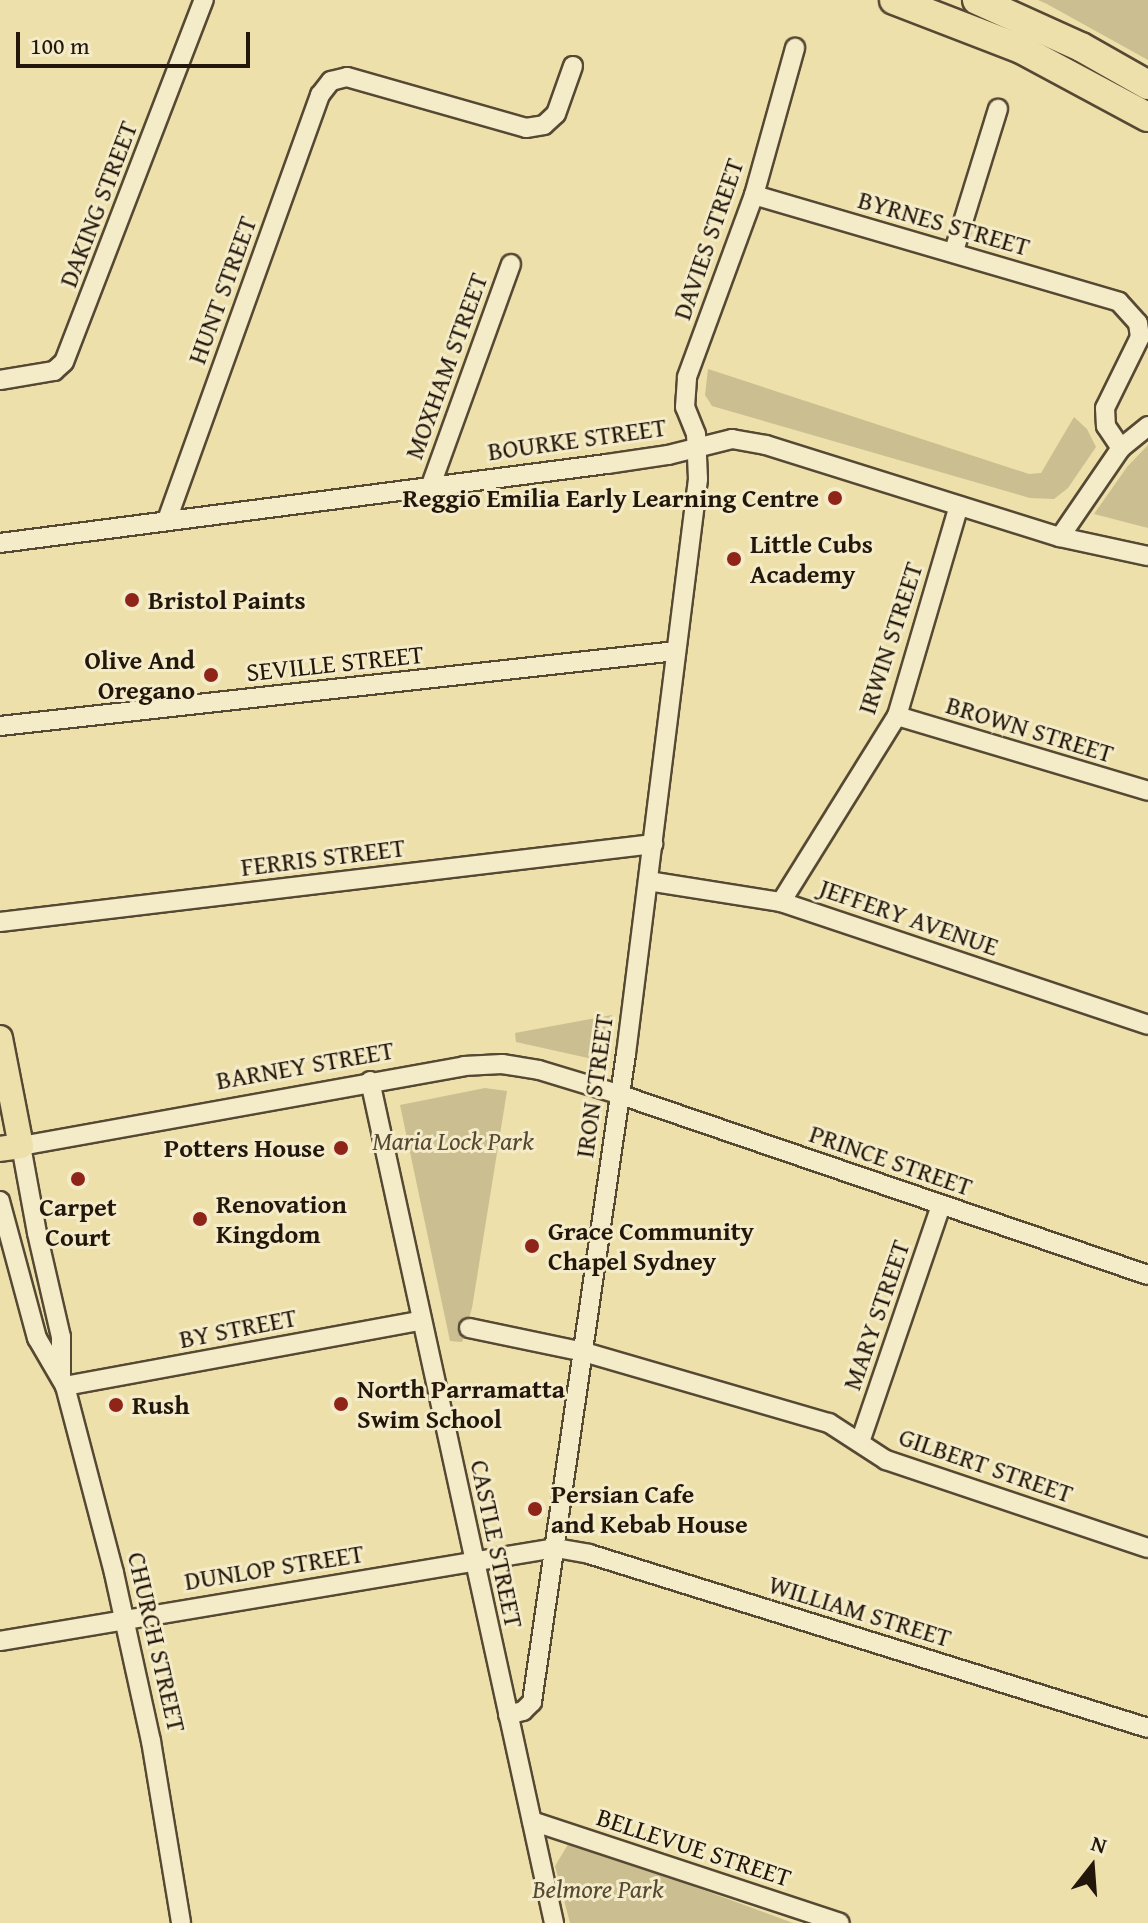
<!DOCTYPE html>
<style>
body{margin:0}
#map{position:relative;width:1148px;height:1923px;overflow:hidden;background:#eee0ab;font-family:"Gentium Book Plus",serif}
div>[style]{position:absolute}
.green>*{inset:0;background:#cbbe90}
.roads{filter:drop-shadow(2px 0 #564934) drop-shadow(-2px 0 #564934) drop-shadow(0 2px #564934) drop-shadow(0 -2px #564934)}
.minor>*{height:18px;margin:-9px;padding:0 9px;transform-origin:9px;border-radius:9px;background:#f4ebc8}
.major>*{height:24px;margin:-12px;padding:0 12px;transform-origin:12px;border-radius:12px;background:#eee0ab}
.highway>*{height:28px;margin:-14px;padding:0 14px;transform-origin:14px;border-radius:14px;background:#eee0ab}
.dots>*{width:22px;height:22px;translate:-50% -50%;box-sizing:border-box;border:4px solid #f4ebc8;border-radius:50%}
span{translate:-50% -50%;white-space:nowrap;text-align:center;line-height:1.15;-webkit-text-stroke:6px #f4ebc8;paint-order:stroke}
.street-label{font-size:26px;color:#23170c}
.poi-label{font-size:26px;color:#23170c;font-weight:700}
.right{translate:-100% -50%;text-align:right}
.left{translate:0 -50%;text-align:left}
.park-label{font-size:26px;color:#554934;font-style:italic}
.north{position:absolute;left:1052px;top:1827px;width:80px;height:80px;-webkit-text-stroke:6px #f4ebc8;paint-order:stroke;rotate:17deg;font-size:22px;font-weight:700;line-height:32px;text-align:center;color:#23170c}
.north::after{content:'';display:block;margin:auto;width:28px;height:36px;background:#23170c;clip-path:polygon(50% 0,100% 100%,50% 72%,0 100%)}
.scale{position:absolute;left:16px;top:32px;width:234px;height:36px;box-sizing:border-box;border:4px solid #23170c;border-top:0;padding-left:10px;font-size:24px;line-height:28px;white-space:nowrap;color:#23170c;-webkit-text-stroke:6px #f4ebc8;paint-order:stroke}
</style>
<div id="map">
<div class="green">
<div style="clip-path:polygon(1038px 0,1148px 0,1148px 60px,1047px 4px)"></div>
<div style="clip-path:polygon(708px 369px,1029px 474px,1041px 473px,1074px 417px,1087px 429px,1096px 447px,1068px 488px,1054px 499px,1030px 498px,712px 406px,705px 395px)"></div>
<div style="clip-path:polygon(1148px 445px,1148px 528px,1094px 514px,1127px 467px)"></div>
<div style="clip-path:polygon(612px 1015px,610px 1042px,597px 1060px,516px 1042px,515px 1033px)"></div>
<div style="clip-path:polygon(485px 1088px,507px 1091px,472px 1308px,462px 1342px,450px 1341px,400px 1105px)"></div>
<div style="clip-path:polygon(570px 1841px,793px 1923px,570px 1923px,555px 1866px)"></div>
</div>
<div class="roads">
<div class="minor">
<div style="left:754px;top:195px;width:380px;rotate:16.3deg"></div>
<div style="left:1119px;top:302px;width:28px;rotate:48deg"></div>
<div style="left:1138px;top:323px;width:14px;rotate:82deg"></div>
<div style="left:1140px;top:337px;width:79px;rotate:116.2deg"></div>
<div style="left:1105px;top:408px;width:18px;rotate:87deg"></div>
<div style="left:1106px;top:426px;width:27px;rotate:56deg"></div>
<div style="left:954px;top:251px;width:149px;rotate:-72.8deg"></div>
<div style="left:0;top:380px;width:55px;rotate:-9.5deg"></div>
<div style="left:54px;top:371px;width:13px;rotate:-42deg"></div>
<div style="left:64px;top:362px;width:388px;rotate:-68.9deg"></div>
<div style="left:431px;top:485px;width:235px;rotate:-70.1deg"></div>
<div style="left:167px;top:520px;width:452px;rotate:-70.2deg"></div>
<div style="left:320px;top:95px;width:18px;rotate:-52deg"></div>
<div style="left:331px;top:81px;width:16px;rotate:-14deg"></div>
<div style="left:347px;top:77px;width:186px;rotate:15.9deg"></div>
<div style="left:526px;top:128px;width:18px;rotate:-9deg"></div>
<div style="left:544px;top:125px;width:16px;rotate:-43deg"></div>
<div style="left:556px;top:114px;width:51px;rotate:-70.5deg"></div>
<div style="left:1060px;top:537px;width:108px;rotate:-55.6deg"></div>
<div style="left:1121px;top:448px;width:35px;rotate:-39deg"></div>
<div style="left:0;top:543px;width:612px;rotate:-7.42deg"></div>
<div style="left:607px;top:464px;width:62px;rotate:-8.4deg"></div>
<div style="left:668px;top:455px;width:66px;rotate:-14deg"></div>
<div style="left:732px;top:439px;width:35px;rotate:10deg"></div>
<div style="left:766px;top:445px;width:308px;rotate:17.4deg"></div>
<div style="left:1060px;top:537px;width:90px;rotate:12.2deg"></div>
<div style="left:897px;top:716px;width:262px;rotate:16.6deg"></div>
<div style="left:0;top:726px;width:680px;rotate:-6.33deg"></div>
<div style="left:648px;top:881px;width:135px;rotate:9deg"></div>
<div style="left:781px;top:902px;width:387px;rotate:18.5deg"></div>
<div style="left:781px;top:902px;width:219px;rotate:-58.1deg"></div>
<div style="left:897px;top:716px;width:219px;rotate:-73.6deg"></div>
<div style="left:0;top:922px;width:658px;rotate:-6.81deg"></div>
<div style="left:370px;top:1081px;width:862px;rotate:77.67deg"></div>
<div style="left:0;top:1201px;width:142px;rotate:74.9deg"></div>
<div style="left:37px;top:1338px;width:56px;rotate:59.7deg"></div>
<div style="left:65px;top:1386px;width:193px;rotate:75.3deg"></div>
<div style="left:114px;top:1573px;width:172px;rotate:77.6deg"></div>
<div style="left:151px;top:1741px;width:184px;rotate:80.6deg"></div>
<div style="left:469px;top:1328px;width:117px;rotate:11.8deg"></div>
<div style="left:584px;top:1352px;width:255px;rotate:16.2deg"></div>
<div style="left:829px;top:1423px;width:68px;rotate:33deg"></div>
<div style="left:886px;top:1460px;width:276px;rotate:18.6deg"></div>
<div style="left:61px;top:1378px;width:41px;rotate:-90deg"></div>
<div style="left:61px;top:1337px;width:107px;rotate:-103deg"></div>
<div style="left:37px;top:1233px;width:88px;rotate:-100.4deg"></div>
<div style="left:21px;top:1146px;width:450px;rotate:-10.2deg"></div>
<div style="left:464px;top:1066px;width:38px;rotate:-3deg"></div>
<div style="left:502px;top:1064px;width:37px;rotate:9deg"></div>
<div style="left:539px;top:1070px;width:83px;rotate:16.9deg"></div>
<div style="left:618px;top:1094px;width:560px;rotate:18.86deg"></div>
<div style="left:65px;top:1386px;width:361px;rotate:-10.4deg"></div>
<div style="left:860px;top:1442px;width:250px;rotate:-71.1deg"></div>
<div style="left:0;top:1641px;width:564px;rotate:-9.5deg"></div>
<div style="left:556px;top:1548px;width:34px;rotate:10deg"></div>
<div style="left:589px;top:1554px;width:585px;rotate:17.29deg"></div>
<div style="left:508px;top:1715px;width:16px;rotate:-15deg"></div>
<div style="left:523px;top:1711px;width:13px;rotate:-45deg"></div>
<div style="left:532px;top:1702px;width:655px;rotate:-81.75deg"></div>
<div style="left:626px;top:1054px;width:579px;rotate:-82.86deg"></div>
<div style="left:698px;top:479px;width:45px;rotate:-92.5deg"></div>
<div style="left:696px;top:434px;width:29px;rotate:-112deg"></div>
<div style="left:685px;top:407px;width:30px;rotate:-86deg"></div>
<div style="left:687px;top:377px;width:194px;rotate:-69.8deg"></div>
<div style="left:754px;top:195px;width:153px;rotate:-74.4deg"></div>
<div style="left:532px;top:1821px;width:324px;rotate:18.3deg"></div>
</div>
<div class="major">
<div style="left:0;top:1038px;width:110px;rotate:79deg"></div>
<div style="left:21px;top:1146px;width:21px;rotate:172deg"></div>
</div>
<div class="highway">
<div style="left:894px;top:0;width:136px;rotate:21.1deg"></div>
<div style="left:1021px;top:49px;width:144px;rotate:28.2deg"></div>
<div style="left:977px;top:0;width:114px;rotate:24.3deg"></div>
<div style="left:1081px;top:47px;width:77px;rotate:29.6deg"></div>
</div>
</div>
<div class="dots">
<div style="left:835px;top:498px;background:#8f2418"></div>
<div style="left:734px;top:559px;background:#8f2418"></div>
<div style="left:132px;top:600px;background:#8f2418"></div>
<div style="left:211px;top:675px;background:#8f2418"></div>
<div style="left:341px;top:1148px;background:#8f2418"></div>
<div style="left:78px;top:1179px;background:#8f2418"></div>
<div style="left:200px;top:1219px;background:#8f2418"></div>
<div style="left:532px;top:1246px;background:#8f2418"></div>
<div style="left:341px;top:1404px;background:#8f2418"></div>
<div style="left:116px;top:1405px;background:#8f2418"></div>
<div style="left:535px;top:1509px;background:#8f2418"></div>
</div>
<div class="street-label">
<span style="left:98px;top:204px;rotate:-69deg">DAKING STREET</span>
<span style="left:944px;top:223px;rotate:16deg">BYRNES STREET</span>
<span style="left:708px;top:239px;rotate:-71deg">DAVIES STREET</span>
<span style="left:222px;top:290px;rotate:-70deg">HUNT STREET</span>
<span style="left:446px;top:366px;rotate:-70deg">MOXHAM STREET</span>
<span style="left:577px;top:439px;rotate:-8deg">BOURKE STREET</span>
<span style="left:890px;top:638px;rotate:-72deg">IRWIN STREET</span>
<span style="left:335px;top:663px;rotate:-6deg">SEVILLE STREET</span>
<span style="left:1030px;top:729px;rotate:17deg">BROWN STREET</span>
<span style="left:323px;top:857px;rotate:-7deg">FERRIS STREET</span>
<span style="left:909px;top:917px;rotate:19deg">JEFFERY AVENUE</span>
<span style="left:305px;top:1065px;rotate:-10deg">BARNEY STREET</span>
<span style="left:594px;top:1086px;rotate:-82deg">IRON STREET</span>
<span style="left:891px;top:1160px;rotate:19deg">PRINCE STREET</span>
<span style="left:876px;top:1315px;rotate:-71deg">MARY STREET</span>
<span style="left:238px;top:1328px;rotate:-11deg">BY STREET</span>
<span style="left:986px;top:1465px;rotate:19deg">GILBERT STREET</span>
<span style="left:497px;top:1544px;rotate:78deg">CASTLE STREET</span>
<span style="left:274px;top:1567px;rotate:-9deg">DUNLOP STREET</span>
<span style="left:860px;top:1611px;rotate:17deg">WILLIAM STREET</span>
<span style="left:157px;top:1642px;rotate:77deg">CHURCH STREET</span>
<span style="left:694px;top:1847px;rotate:18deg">BELLEVUE STREET</span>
</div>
<div class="poi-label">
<span class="right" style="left:819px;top:498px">Reggio Emilia Early Learning Centre</span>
<span class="left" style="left:750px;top:559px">Little Cubs<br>Academy</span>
<span class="left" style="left:148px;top:600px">Bristol Paints</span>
<span class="right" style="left:195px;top:675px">Olive And<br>Oregano</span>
<span class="right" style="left:325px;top:1148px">Potters House</span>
<span class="left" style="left:216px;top:1219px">Renovation<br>Kingdom</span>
<span style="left:78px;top:1222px">Carpet<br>Court</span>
<span class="left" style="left:548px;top:1246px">Grace Community<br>Chapel Sydney</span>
<span class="left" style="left:357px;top:1404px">North Parramatta<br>Swim School</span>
<span class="left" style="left:132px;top:1405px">Rush</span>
<span class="left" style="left:551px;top:1509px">Persian Cafe<br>and Kebab House</span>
</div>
<div class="park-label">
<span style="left:453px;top:1141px">Maria Lock Park</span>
<span style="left:598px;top:1889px">Belmore Park</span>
</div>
<div class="north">N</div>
<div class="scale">100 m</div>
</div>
